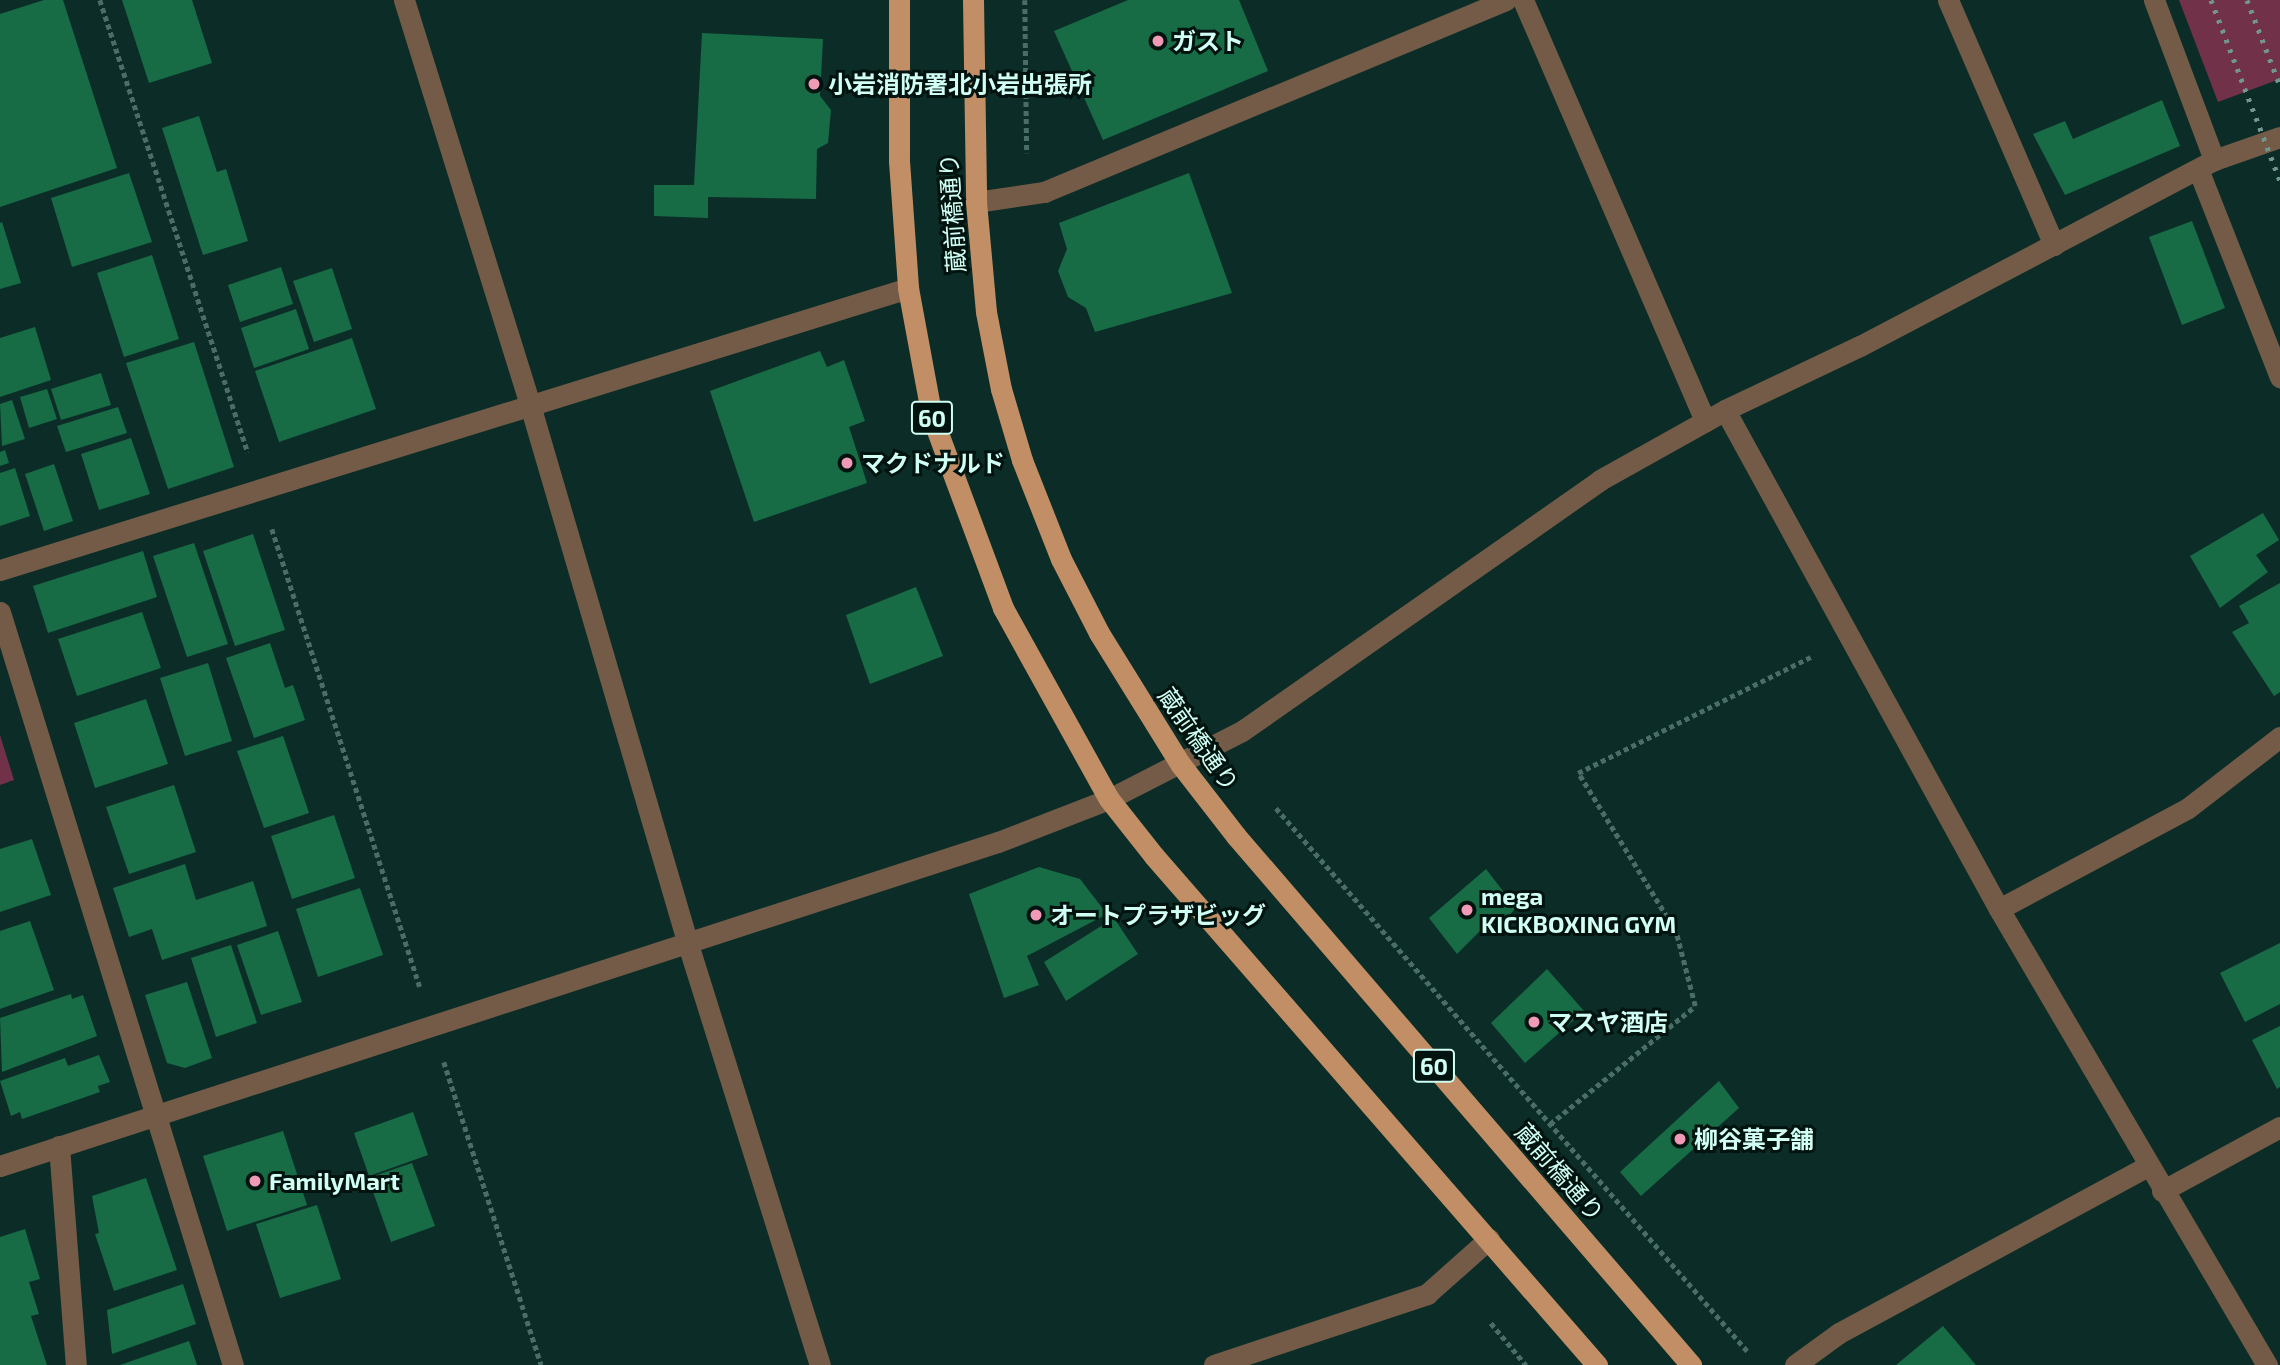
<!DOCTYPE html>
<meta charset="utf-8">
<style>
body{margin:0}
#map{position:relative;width:2280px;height:1365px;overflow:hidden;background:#0c2d27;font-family:"Exo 2","Noto Sans JP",sans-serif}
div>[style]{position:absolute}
.green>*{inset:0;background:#713249}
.building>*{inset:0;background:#176b45}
.path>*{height:4.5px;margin-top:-2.25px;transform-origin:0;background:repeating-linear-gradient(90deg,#496e66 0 5px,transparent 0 8.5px)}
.minor>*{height:21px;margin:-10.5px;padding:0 10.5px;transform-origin:10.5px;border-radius:10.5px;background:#745b47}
.major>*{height:21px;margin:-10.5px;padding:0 10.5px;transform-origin:10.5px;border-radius:10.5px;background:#c28e65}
.rail>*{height:5px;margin-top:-2.5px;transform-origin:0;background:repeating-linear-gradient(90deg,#70978f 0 3.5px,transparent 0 10.5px)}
.dots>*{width:19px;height:19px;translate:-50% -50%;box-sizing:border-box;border:4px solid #01130f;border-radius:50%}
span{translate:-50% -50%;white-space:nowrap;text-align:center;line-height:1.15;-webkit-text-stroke:6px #01130f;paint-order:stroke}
.shield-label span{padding:2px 5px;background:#01130f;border:2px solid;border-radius:5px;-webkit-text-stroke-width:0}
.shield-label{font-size:23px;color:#d1fff4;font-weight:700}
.poi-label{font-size:24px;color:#d1fff4;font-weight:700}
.left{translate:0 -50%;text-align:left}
.street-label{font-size:24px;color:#d1fff4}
</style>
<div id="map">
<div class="green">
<div style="clip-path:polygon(2179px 0,2280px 0,2280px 79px,2218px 102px)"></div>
<div style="clip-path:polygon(0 735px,14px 780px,0 785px)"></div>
</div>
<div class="building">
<div style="clip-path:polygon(44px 0,63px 0,117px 168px,0 207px,0 14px)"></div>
<div style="clip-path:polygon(122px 0,192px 0,212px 63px,149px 83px)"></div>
<div style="clip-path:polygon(1128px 0,1239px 0,1268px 71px,1103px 140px,1054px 31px)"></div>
<div style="clip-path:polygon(702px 33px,823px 39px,820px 96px,831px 110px,828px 143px,817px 149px,816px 199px,708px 197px,708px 218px,654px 216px,654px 185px,694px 185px)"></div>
<div style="clip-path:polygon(2162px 100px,2180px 146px,2065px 195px,2033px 134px,2065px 121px,2073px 139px)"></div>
<div style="clip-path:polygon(199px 116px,217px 172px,226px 169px,248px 241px,203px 255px,162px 128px)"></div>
<div style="clip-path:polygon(129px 173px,152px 242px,72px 267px,51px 198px)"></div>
<div style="clip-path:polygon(1189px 173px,1232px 293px,1095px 332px,1086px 308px,1068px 297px,1058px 271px,1067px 249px,1059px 223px)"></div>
<div style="clip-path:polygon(2192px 221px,2225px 308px,2182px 325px,2149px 237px)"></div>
<div style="clip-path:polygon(2px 222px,21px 283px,0 289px,0 223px)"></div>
<div style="clip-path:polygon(152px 255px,179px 339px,124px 357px,97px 273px)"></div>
<div style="clip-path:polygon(281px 267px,293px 304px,240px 322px,228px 285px)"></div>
<div style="clip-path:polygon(332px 268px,352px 329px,314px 342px,293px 281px)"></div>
<div style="clip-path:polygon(296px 309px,309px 349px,254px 368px,241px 328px)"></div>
<div style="clip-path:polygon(35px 327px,51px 380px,0 397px,0 338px)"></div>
<div style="clip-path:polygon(352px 338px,376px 409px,279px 442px,255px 371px)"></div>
<div style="clip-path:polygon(194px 342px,234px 467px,168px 489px,126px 363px)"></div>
<div style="clip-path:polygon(820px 351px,827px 367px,844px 360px,865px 421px,849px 427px,867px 483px,754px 522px,710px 391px)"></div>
<div style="clip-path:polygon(101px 373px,111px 405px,61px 420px,51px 389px)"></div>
<div style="clip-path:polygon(47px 389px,57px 419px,29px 428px,20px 397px)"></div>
<div style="clip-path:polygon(12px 400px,25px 439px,2px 446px,0 404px)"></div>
<div style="clip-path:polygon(118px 407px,127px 433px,66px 452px,57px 426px)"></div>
<div style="clip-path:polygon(131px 438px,150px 494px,99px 510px,81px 454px)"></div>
<div style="clip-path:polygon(5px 450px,9px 463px,0 466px,0 452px)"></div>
<div style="clip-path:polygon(54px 464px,73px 521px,44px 531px,25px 474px)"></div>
<div style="clip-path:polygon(15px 468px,30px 516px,0 526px,0 473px)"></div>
<div style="clip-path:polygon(2263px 513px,2279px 540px,2256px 555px,2268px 572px,2220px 608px,2190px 556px)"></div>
<div style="clip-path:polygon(253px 534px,285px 630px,235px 646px,203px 551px)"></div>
<div style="clip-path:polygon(194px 543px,228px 644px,187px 657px,153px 556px)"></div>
<div style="clip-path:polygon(143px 551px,157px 597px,48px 633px,33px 586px)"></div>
<div style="clip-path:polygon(2280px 583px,2280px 692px,2274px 696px,2232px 632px,2249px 623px,2239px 606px)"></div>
<div style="clip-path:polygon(916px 587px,943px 656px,870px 684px,846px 615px)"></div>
<div style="clip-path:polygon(142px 612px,161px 668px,77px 696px,58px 639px)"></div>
<div style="clip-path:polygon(270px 643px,285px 688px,293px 685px,305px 720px,254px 738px,226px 658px)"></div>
<div style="clip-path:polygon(208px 663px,232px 741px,185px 756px,160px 678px)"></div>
<div style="clip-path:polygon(146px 699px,168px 764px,95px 788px,74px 723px)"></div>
<div style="clip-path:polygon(283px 736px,309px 813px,264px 828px,237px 751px)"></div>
<div style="clip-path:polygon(174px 785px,196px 852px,129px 874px,106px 807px)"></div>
<div style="clip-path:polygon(334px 815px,355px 878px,292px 899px,271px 836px)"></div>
<div style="clip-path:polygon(32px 839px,51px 895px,0 912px,0 849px)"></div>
<div style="clip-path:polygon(185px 864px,196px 900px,253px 881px,267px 926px,162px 960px,152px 929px,129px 937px,113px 888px)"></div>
<div style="clip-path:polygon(1039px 867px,1080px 879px,1107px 914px,1027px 956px,1039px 985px,1004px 998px,969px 894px)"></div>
<div style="clip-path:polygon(1486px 869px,1516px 908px,1496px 929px,1487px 924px,1457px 954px,1429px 918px)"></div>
<div style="clip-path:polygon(360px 888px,383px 955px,318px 977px,296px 909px)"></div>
<div style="clip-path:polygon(1114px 918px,1138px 954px,1066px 1001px,1044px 962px)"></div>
<div style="clip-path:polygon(30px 921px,54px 990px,0 1009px,0 931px)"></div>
<div style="clip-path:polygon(278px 931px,302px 1002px,261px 1015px,237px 945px)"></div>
<div style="clip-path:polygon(2280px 943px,2280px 1004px,2245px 1022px,2220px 973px)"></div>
<div style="clip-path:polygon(231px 945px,257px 1023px,216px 1037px,191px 958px)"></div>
<div style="clip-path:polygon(1547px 969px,1584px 1011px,1525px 1063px,1491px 1023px)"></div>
<div style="clip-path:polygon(187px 982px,212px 1058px,185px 1068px,167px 1063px,145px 995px)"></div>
<div style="clip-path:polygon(71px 994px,72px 999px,83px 995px,97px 1036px,2px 1072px,0 1018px)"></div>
<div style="clip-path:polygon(2280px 1026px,2280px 1087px,2277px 1089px,2252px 1040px)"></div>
<div style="clip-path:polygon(99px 1055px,110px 1082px,98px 1086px,100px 1092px,22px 1119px,20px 1112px,11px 1116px,0 1081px,65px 1058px,68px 1066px)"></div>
<div style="clip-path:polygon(1719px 1081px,1739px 1108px,1641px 1196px,1620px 1172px)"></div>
<div style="clip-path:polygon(413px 1112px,428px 1155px,369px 1176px,354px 1133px)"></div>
<div style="clip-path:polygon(283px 1131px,307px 1205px,227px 1231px,203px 1156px)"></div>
<div style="clip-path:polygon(412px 1163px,435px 1226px,391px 1242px,368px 1178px)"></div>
<div style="clip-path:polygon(146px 1178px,177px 1270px,114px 1291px,95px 1234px,99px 1233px,92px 1196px)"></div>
<div style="clip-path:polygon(317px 1205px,341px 1279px,280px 1298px,256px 1224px)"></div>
<div style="clip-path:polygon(25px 1229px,40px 1279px,29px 1282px,39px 1314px,31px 1316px,47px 1365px,0 1365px,0 1237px)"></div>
<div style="clip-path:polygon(183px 1284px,196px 1324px,112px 1354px,107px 1310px)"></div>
<div style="clip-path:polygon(1943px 1326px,1976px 1365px,1896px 1365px)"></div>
<div style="clip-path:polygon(189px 1341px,197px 1365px,120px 1365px)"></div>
</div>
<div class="path">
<div style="left:100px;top:0;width:476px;rotate:71.9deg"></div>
<div style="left:1025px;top:0;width:153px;rotate:89.3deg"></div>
<div style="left:272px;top:529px;width:481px;rotate:72.1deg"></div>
<div style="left:1276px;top:808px;width:720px;rotate:49.05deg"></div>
<div style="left:444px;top:1062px;width:318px;rotate:72.2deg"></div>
<div style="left:1550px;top:1124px;width:187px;rotate:-39.1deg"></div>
<div style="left:1695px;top:1006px;width:76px;rotate:-104.4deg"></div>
<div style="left:1676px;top:932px;width:187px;rotate:-121.6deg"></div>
<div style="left:1578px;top:773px;width:263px;rotate:-26.5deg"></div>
<div style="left:1491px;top:1323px;width:55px;rotate:50.2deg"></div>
</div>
<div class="minor">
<div style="left:404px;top:0;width:424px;rotate:72.7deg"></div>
<div style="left:530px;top:405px;width:559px;rotate:73.67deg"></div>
<div style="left:687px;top:941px;width:444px;rotate:72.6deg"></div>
<div style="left:1523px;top:0;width:459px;rotate:66.6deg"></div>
<div style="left:1948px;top:0;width:267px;rotate:66.6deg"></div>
<div style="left:2154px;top:0;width:171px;rotate:69.4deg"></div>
<div style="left:2198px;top:169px;width:224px;rotate:68.5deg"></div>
<div style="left:976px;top:202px;width:69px;rotate:-8.4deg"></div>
<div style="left:1044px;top:192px;width:500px;rotate:-22.57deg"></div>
<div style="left:1725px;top:410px;width:569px;rotate:61.23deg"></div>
<div style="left:1999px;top:909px;width:529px;rotate:59.56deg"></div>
<div style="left:0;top:570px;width:951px;rotate:-17.25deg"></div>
<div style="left:0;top:612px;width:788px;rotate:72.81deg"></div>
<div style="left:1999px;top:909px;width:214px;rotate:-28.1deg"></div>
<div style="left:2188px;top:808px;width:116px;rotate:-37.7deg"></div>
<div style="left:59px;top:1146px;width:220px;rotate:85.6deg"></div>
<div style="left:0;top:1166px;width:1049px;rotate:-17.99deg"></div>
<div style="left:998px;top:842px;width:119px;rotate:-21.2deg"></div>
<div style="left:1109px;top:799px;width:149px;rotate:-27.1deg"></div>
<div style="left:1242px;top:731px;width:437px;rotate:-35deg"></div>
<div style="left:1600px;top:480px;width:143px;rotate:-29.2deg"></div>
<div style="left:1725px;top:410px;width:149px;rotate:-25.4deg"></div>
<div style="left:1860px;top:346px;width:400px;rotate:-27.7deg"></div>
<div style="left:2214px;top:160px;width:70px;rotate:-19.2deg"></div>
<div style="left:2162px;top:1191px;width:134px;rotate:-28.5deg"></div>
<div style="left:1214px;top:1365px;width:225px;rotate:-18.4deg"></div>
<div style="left:1427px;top:1294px;width:83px;rotate:-41.6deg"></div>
<div style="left:1795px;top:1365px;width:54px;rotate:-36deg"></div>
<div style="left:1839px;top:1333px;width:351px;rotate:-28.4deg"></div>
</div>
<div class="major">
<div style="left:899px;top:0;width:161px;rotate:90deg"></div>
<div style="left:899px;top:161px;width:127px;rotate:85.9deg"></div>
<div style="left:908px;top:288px;width:131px;rotate:79.5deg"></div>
<div style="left:932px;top:417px;width:204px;rotate:69.6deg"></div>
<div style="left:1003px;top:608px;width:218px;rotate:61deg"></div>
<div style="left:1109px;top:799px;width:73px;rotate:51.7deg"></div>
<div style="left:1154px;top:856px;width:675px;rotate:48.97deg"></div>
<div style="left:973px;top:0;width:202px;rotate:89.1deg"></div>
<div style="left:976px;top:202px;width:110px;rotate:84.8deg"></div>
<div style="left:986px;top:312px;width:78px;rotate:79deg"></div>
<div style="left:1001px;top:389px;width:74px;rotate:73.5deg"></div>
<div style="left:1022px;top:460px;width:106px;rotate:68.5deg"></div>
<div style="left:1061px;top:559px;width:83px;rotate:62.8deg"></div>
<div style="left:1099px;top:633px;width:155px;rotate:58.2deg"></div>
<div style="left:1181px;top:765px;width:90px;rotate:52.2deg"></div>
<div style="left:1236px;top:836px;width:698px;rotate:49.3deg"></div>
</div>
<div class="rail">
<div style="left:2211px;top:0;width:194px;rotate:69.1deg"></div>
<div style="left:2247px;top:0;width:92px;rotate:69deg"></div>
</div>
<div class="dots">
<div style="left:1158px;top:41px;background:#f09ab6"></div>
<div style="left:814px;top:84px;background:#f09ab6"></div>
<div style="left:847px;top:463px;background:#f09ab6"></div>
<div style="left:1467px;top:910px;background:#f09ab6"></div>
<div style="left:1036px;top:915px;background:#f09ab6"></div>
<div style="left:1534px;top:1022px;background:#f09ab6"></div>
<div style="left:1680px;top:1139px;background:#f09ab6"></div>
<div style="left:255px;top:1181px;background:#f09ab6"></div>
</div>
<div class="shield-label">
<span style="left:932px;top:418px">60</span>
<span style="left:1434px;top:1066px">60</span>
</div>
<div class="poi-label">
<span class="left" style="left:1172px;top:41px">ガスト</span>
<span class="left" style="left:828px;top:84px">小岩消防署北小岩出張所</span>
<span class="left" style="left:861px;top:463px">マクドナルド</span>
<span class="left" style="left:1481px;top:910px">mega<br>KICKBOXING GYM</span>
<span class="left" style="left:1050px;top:915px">オートプラザビッグ</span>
<span class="left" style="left:1548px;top:1022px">マスヤ酒店</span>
<span class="left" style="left:1694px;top:1139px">柳谷菓子舗</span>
<span class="left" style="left:269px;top:1181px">FamilyMart</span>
</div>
<div class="street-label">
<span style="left:952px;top:213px;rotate:-94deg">蔵前橋通り</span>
<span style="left:1199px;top:739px;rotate:55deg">蔵前橋通り</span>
<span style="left:1560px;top:1172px;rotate:49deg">蔵前橋通り</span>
</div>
</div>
